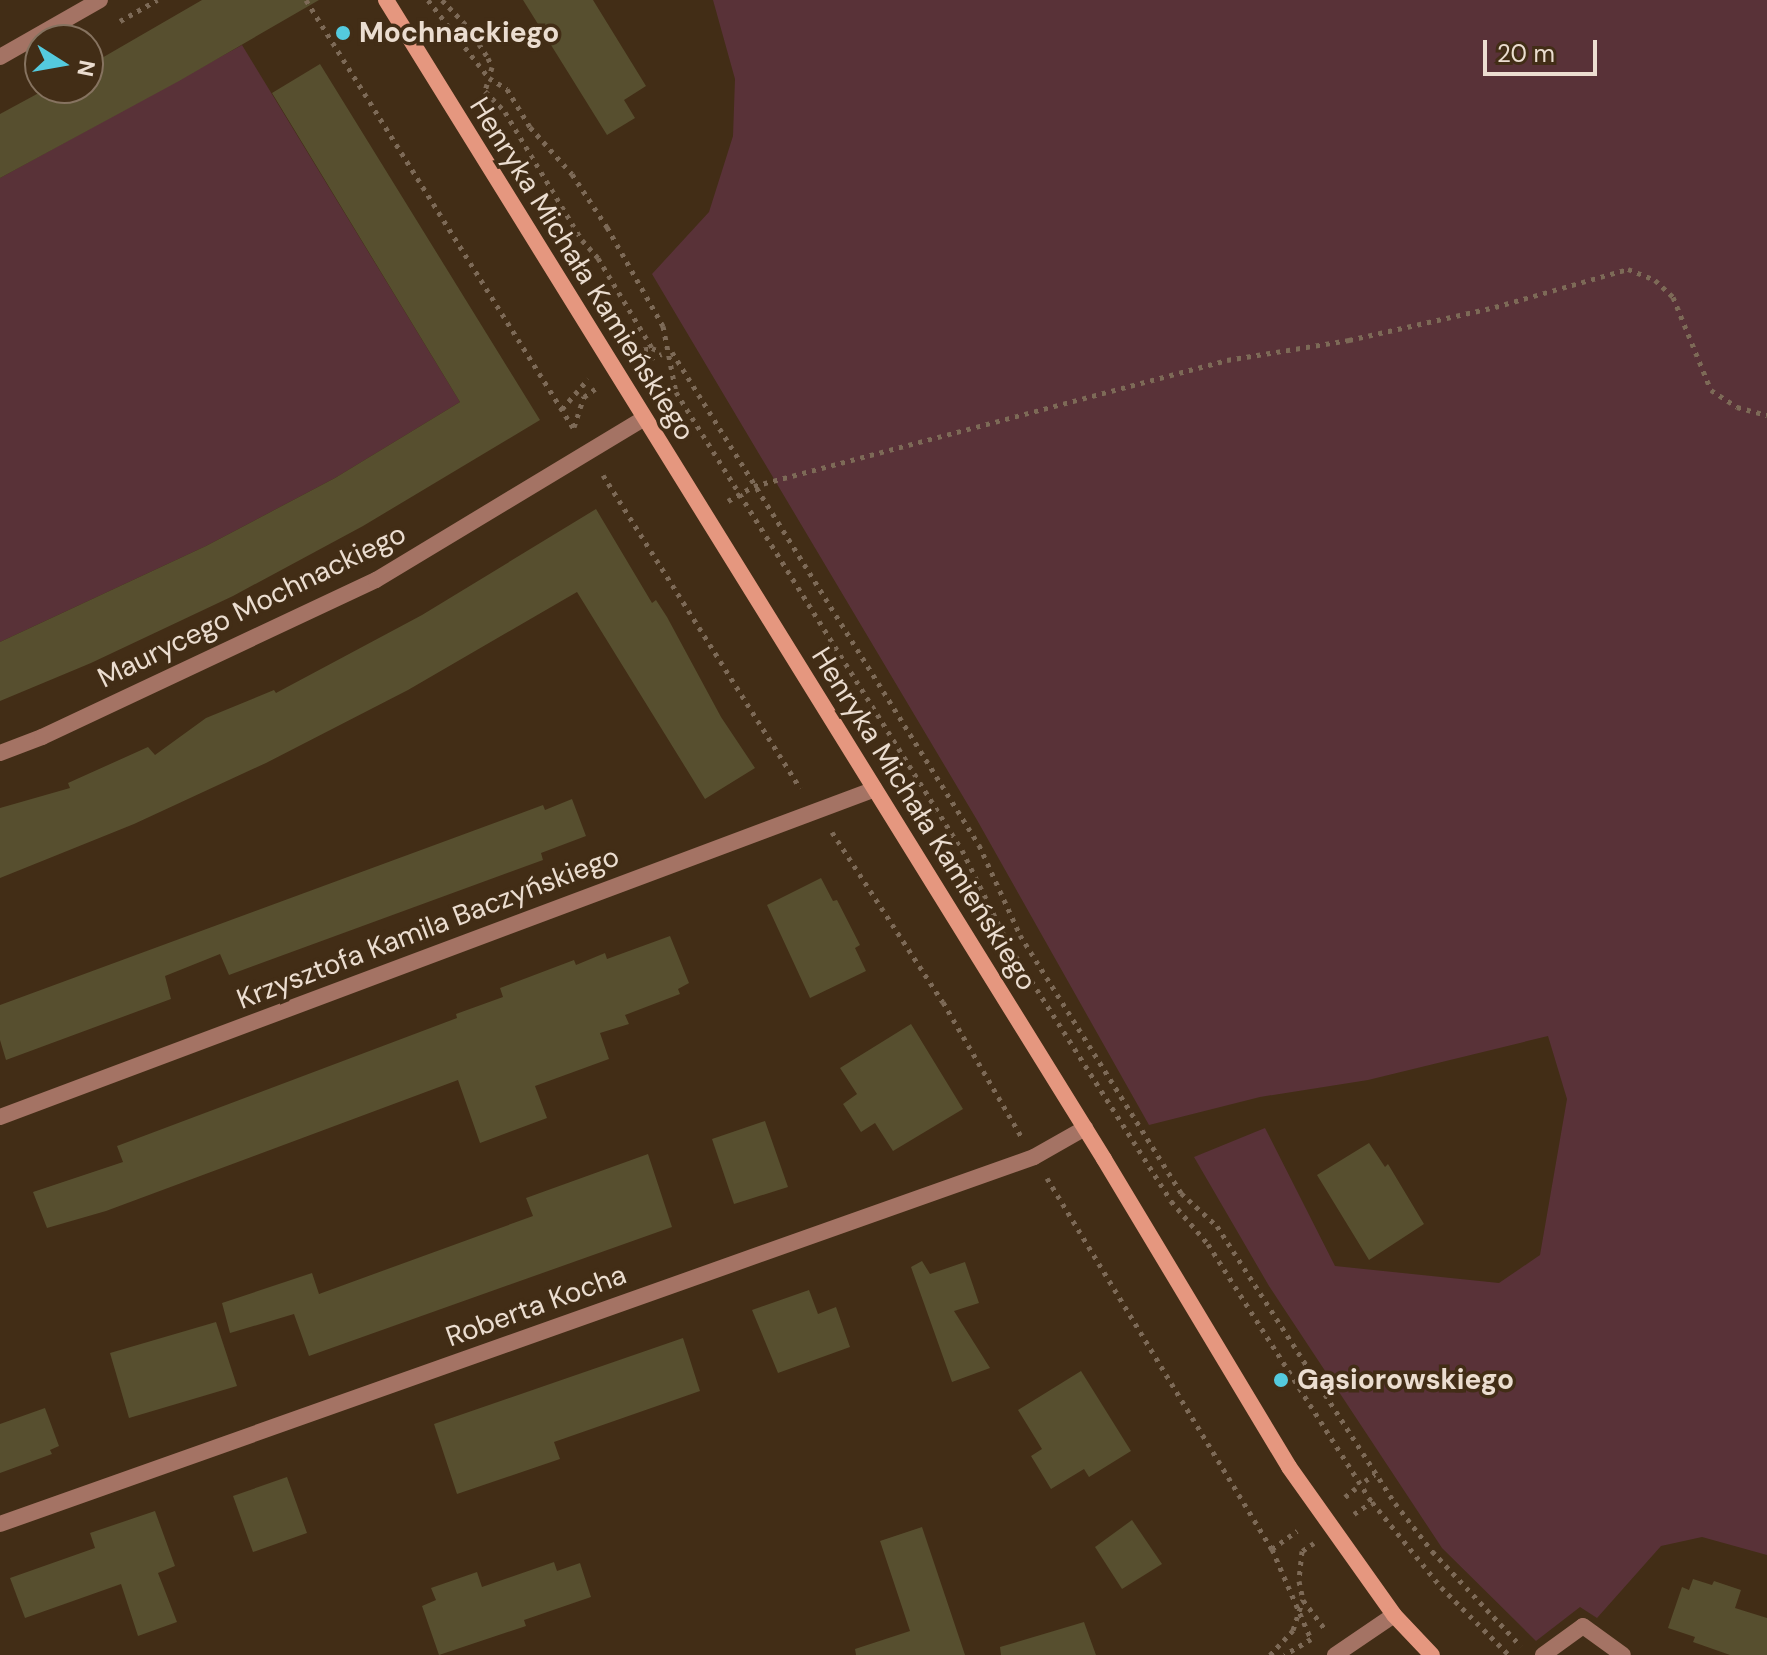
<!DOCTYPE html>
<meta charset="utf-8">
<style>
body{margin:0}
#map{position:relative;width:1767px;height:1655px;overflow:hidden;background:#422d16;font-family:"DM Sans",sans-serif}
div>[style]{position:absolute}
.green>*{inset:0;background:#593238}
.building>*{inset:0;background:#574f2f}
.path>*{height:5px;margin-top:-2.5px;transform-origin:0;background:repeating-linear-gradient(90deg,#7d6a57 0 4px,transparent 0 10px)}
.street>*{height:16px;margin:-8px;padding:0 8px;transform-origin:8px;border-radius:8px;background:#a47364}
.secondary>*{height:16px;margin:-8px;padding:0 8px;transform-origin:8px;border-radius:8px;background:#e5977f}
.dots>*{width:22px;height:22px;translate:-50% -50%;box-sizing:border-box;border:4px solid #422d16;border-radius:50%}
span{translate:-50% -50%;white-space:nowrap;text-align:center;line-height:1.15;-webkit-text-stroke:7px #422d16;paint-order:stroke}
.poi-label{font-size:28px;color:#ebddd0;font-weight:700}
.left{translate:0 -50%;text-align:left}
.street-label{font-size:28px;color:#ebddd0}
.north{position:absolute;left:24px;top:24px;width:80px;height:80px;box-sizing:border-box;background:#422d16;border:2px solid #867360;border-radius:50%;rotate:101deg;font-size:22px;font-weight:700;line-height:32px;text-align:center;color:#ebddd0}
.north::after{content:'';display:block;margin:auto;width:28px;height:36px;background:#54cade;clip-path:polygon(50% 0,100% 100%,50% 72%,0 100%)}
.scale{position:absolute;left:1483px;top:40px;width:114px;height:36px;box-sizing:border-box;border:4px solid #ebddd0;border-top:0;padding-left:10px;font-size:24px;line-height:28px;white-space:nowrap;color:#ebddd0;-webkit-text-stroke:6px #422d16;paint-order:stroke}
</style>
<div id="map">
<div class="green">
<div style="clip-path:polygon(713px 0,1767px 0,1767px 1555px,1702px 1537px,1661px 1546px,1597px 1618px,1580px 1607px,1536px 1641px,1442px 1548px,1269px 1286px,1194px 1157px,1265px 1128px,1335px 1266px,1499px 1283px,1540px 1255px,1567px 1099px,1548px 1036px,1368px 1080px,1260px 1097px,1149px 1125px,977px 820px,652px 274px,709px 212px,733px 136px,735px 79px)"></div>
<div style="clip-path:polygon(242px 45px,460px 402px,335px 478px,206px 546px,0 642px,0 178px)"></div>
</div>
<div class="building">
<div style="clip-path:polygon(202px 0,319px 0,179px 81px,0 178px,0 114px,48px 88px,88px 88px,88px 66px)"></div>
<div style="clip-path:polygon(523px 0,593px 0,646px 86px,624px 100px,635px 118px,607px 135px)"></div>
<div style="clip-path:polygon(320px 64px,540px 420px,363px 526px,233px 596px,91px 663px,0 701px,0 642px,206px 546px,335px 478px,460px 402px,272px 93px)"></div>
<div style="clip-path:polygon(596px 509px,652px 603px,656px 600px,667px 617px,721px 717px,755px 768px,721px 789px,705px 799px,577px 592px,408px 690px,266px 763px,134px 824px,0 878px,0 808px,70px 788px,68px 783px,148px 747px,155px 755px,206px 718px,274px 690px,276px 693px,422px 615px)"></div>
<div style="clip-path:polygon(572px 799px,586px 836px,541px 853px,543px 860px,229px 975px,220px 954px,165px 976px,171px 999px,6px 1060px,0 1040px,0 1005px,543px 805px,545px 810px)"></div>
<div style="clip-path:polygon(821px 878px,833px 901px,837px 900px,860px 945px,855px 948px,866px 971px,810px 998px,767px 905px)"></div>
<div style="clip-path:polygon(670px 936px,689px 983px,678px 989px,680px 994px,625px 1015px,629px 1024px,600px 1033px,609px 1059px,535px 1086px,547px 1118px,480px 1143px,458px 1080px,106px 1211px,47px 1228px,33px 1192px,123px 1162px,117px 1146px,457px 1018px,456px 1014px,503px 997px,500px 988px,574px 960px,576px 965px,605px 953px,607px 959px)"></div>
<div style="clip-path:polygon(911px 1024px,963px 1109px,893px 1151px,875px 1123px,861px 1132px,843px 1104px,857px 1094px,840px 1068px)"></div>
<div style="clip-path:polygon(765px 1121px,788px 1187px,734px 1204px,712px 1139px)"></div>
<div style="clip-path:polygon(1369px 1143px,1385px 1167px,1388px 1164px,1424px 1224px,1369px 1260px,1317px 1175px)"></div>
<div style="clip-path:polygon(648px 1154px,672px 1227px,309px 1356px,294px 1314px,230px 1333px,222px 1303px,312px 1273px,319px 1294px,533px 1216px,526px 1198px)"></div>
<div style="clip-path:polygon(922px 1261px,930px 1274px,965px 1262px,979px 1303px,954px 1311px,990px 1368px,952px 1382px,911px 1267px)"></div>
<div style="clip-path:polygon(809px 1290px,818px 1314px,836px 1307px,850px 1347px,778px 1373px,752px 1310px)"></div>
<div style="clip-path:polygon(216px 1322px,237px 1386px,129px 1418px,110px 1353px)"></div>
<div style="clip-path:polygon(683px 1338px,700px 1391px,554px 1442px,560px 1459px,457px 1494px,434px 1424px)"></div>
<div style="clip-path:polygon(1081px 1371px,1131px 1451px,1089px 1477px,1084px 1469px,1051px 1489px,1031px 1456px,1042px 1449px,1018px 1410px)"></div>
<div style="clip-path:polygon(45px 1408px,59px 1446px,50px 1450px,52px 1454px,0 1473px,0 1424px)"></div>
<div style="clip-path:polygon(287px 1477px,307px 1533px,253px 1552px,233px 1496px)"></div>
<div style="clip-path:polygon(155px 1511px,175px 1566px,158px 1573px,177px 1622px,138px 1636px,121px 1584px,25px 1618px,10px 1578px,95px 1548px,90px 1533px)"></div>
<div style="clip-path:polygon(1132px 1520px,1162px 1564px,1122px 1589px,1095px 1547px)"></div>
<div style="clip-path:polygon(922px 1527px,965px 1655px,856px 1655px,855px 1649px,910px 1631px,880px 1541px)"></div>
<div style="clip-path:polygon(554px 1562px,557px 1571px,580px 1563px,591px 1597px,524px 1620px,526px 1626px,439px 1655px,422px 1606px,436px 1600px,431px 1588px,477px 1572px,482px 1587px)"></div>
<div style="clip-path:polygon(1693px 1579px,1712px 1585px,1714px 1581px,1741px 1590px,1735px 1608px,1767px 1618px,1767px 1655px,1730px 1655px,1693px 1642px,1695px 1637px,1668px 1628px,1682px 1587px,1689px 1590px)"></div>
<div style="clip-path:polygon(1084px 1622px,1096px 1655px,1001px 1655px,1000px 1647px)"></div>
</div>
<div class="path">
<div style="left:306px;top:0;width:506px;rotate:58.01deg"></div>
<div style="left:428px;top:0;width:99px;rotate:52deg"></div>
<div style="left:489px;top:78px;width:21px;rotate:31deg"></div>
<div style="left:507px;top:89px;width:44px;rotate:58.8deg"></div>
<div style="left:530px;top:127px;width:63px;rotate:48.2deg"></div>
<div style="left:572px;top:174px;width:64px;rotate:56.6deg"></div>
<div style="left:607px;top:227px;width:114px;rotate:60.5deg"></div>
<div style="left:663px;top:326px;width:67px;rotate:78.9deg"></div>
<div style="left:676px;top:392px;width:540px;rotate:58.02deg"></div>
<div style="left:962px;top:850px;width:108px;rotate:63.7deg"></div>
<div style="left:1010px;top:947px;width:301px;rotate:57.6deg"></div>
<div style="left:1171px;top:1201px;width:57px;rotate:49.3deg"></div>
<div style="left:1208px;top:1244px;width:306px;rotate:57.6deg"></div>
<div style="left:1372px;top:1502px;width:109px;rotate:50.9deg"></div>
<div style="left:1441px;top:1587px;width:96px;rotate:45deg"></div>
<div style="left:442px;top:0;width:37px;rotate:46deg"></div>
<div style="left:468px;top:27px;width:37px;rotate:57deg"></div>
<div style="left:488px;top:58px;width:10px;rotate:66deg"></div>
<div style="left:492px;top:67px;width:10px;rotate:107deg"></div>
<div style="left:120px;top:21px;width:43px;rotate:-29.6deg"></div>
<div style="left:487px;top:84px;width:7px;rotate:106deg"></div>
<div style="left:485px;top:91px;width:29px;rotate:46deg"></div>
<div style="left:505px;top:112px;width:149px;rotate:59deg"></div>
<div style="left:582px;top:240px;width:24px;rotate:48deg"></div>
<div style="left:598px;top:258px;width:105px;rotate:59deg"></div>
<div style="left:652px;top:348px;width:10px;rotate:24deg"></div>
<div style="left:634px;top:351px;width:18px;rotate:-9deg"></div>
<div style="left:672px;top:352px;width:581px;rotate:58.09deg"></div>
<div style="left:979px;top:845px;width:99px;rotate:65.5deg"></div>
<div style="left:1020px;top:935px;width:304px;rotate:58deg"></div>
<div style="left:1181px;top:1193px;width:49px;rotate:42.5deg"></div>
<div style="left:1217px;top:1226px;width:329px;rotate:57.3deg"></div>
<div style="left:1395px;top:1503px;width:61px;rotate:52.4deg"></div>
<div style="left:1432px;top:1551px;width:130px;rotate:46.9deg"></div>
<div style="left:641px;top:362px;width:22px;rotate:-21deg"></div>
<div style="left:562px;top:409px;width:40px;rotate:-49deg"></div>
<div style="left:574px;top:427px;width:32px;rotate:-72deg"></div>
<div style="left:584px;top:397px;width:14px;rotate:-36deg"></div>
<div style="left:603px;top:475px;width:370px;rotate:57.8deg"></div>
<div style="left:728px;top:501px;width:30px;rotate:-30deg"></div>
<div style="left:754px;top:486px;width:489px;rotate:-14.9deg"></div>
<div style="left:1227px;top:360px;width:124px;rotate:-9.3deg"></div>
<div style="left:1349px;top:340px;width:150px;rotate:-12.7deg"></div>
<div style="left:1495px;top:307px;width:138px;rotate:-15.9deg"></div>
<div style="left:1628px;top:269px;width:29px;rotate:22deg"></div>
<div style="left:1655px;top:280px;width:25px;rotate:43deg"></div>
<div style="left:1673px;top:297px;width:100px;rotate:67.8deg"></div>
<div style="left:1711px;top:390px;width:31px;rotate:33deg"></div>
<div style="left:1737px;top:407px;width:31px;rotate:15deg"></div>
<div style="left:832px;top:832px;width:203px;rotate:56.9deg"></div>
<div style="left:943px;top:1002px;width:155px;rotate:59.8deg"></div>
<div style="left:1047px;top:1178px;width:434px;rotate:58.8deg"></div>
<div style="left:1272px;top:1549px;width:98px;rotate:66.6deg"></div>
<div style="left:1311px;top:1639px;width:31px;rotate:149deg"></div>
<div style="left:1365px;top:1481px;width:12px;rotate:-35deg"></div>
<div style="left:1345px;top:1497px;width:14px;rotate:-39deg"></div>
<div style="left:1354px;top:1514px;width:22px;rotate:-34deg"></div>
<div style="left:1314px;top:1543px;width:14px;rotate:146deg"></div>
<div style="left:1302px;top:1551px;width:30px;rotate:96deg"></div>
<div style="left:1299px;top:1581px;width:19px;rotate:78deg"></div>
<div style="left:1303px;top:1600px;width:38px;rotate:53deg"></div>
<div style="left:1272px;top:1549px;width:31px;rotate:-36deg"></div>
<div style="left:1270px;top:1655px;width:34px;rotate:-47deg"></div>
<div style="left:1293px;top:1630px;width:32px;rotate:-72deg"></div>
</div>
<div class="street">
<div style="left:0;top:57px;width:115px;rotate:-29.7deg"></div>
<div style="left:0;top:753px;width:45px;rotate:-20.9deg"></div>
<div style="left:42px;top:737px;width:369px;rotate:-25.2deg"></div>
<div style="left:376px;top:580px;width:312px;rotate:-31.1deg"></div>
<div style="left:0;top:1117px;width:934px;rotate:-20.55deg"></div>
<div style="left:0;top:1524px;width:1097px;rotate:-19.54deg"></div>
<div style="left:1034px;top:1157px;width:59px;rotate:-29.6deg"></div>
<div style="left:1335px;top:1655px;width:71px;rotate:-34.1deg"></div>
<div style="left:1543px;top:1655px;width:49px;rotate:-35.9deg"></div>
<div style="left:1583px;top:1626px;width:49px;rotate:35.9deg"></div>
</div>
<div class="secondary">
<div style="left:386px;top:0;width:1363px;rotate:58.22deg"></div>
<div style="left:1104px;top:1159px;width:359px;rotate:59deg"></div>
<div style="left:1289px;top:1467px;width:181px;rotate:54.6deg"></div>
<div style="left:1394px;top:1615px;width:55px;rotate:46.5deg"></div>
</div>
<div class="dots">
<div style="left:343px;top:33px;background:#54cade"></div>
<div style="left:1281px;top:1380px;background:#54cade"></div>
</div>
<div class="poi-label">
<span class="left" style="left:359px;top:33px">Mochnackiego</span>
<span class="left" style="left:1297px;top:1380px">Gąsiorowskiego</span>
</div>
<div class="street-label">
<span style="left:582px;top:269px;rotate:58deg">Henryka Michała Kamieńskiego</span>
<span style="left:252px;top:606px;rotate:-26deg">Maurycego Mochnackiego</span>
<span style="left:924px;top:819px;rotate:58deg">Henryka Michała Kamieńskiego</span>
<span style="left:428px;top:928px;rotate:-21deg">Krzysztofa Kamila Baczyńskiego</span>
<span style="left:536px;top:1306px;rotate:-20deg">Roberta Kocha</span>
</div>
<div class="north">N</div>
<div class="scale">20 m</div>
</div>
